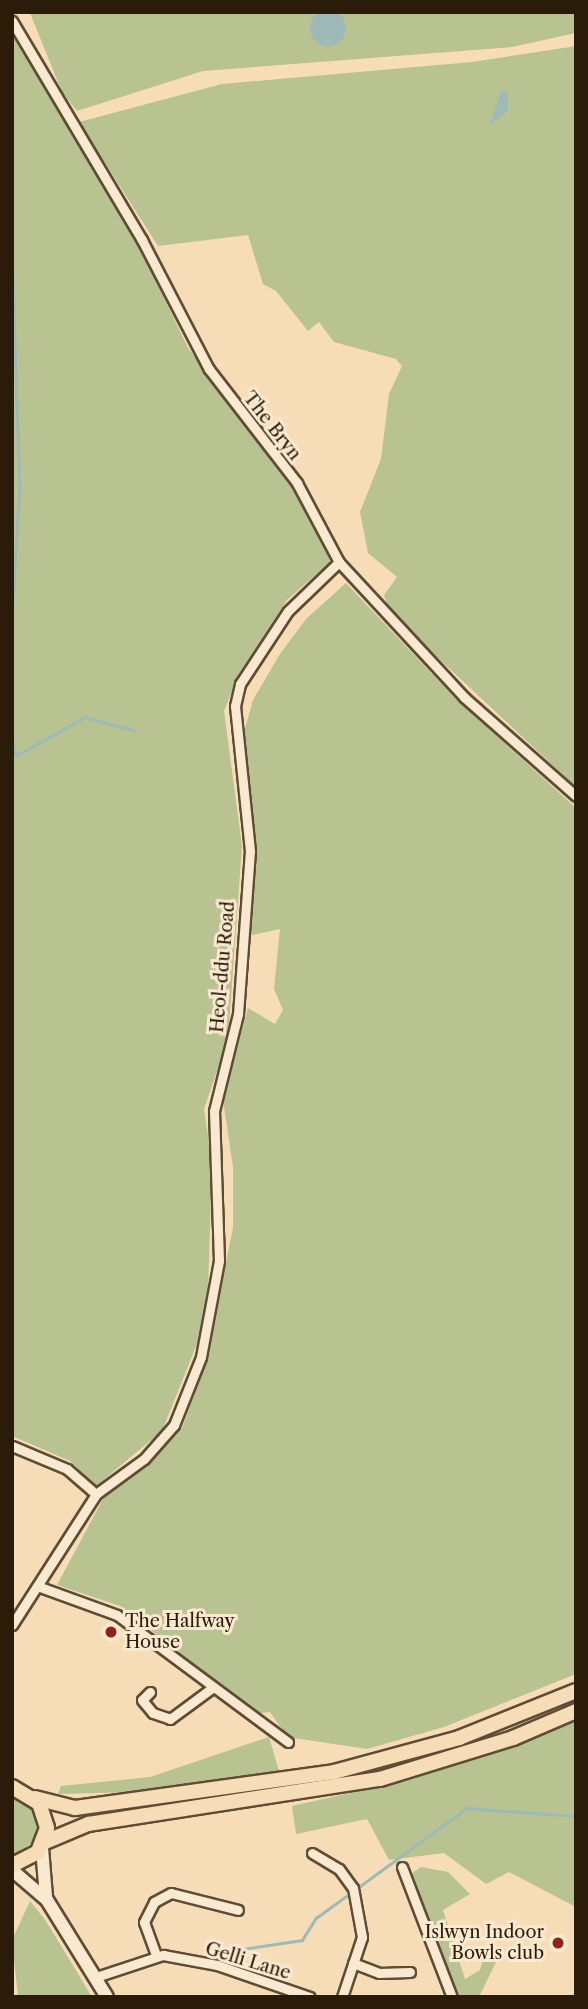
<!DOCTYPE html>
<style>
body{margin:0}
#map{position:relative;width:588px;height:2009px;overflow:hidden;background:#f6ddb7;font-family:"Libre Caslon Text",serif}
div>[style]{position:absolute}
.green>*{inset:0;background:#b9c291}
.water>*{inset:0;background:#9ebab6}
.round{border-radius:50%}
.stream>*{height:2.5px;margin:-1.25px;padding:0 1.25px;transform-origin:1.25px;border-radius:1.25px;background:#9ebab6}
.roads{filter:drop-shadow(2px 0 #5e4c34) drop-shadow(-2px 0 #5e4c34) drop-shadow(0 2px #5e4c34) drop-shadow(0 -2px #5e4c34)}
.minor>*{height:9px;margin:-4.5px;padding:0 4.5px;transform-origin:4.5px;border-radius:4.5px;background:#f9e9d0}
.secondary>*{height:12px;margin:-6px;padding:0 6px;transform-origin:6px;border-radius:6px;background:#f9e9d0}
.primary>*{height:14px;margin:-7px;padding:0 7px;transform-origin:7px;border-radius:7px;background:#f6ddb7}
.dots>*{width:19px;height:19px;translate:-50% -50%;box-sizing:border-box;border:4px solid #f9e9d0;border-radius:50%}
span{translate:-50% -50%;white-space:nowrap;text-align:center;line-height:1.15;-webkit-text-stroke:6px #f9e9d0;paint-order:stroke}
.street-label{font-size:18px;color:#2b1b09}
.poi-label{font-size:18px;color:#2b1b09}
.left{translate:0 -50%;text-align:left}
.right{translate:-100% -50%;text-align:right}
.frame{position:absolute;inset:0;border:14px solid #2b1b09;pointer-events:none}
</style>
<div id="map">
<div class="green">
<div style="clip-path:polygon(576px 12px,576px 33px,512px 47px,203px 71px,77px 111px,62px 92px,30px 13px)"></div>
<div style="clip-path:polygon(12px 31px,138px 243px,188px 348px,291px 482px,330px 554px,329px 563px,287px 600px,239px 673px,224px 711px,242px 846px,228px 1039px,204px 1109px,212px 1163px,208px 1291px,199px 1339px,162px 1431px,96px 1486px,70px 1461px,12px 1436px)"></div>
<div style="clip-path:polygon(576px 46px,576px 787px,390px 613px,384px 595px,397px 577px,368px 553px,360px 512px,381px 459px,389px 394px,402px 366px,396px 359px,334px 342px,319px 322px,308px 331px,276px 291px,263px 284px,248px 235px,158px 246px,79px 122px,222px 84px,472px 62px)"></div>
<div style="clip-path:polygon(346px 583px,456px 699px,576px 808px,576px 1674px,444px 1727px,367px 1749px,287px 1737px,270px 1712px,252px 1714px,123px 1607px,57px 1585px,103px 1499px,182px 1428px,204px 1369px,233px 1228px,233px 1167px,223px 1100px,248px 1008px,275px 1024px,283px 1010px,274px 989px,280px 929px,244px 937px,257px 852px,244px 732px,253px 700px,280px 654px,306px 619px)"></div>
<div style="clip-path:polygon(576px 1719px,576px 1907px,509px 1872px,486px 1884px,444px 1853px,389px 1860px,367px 1819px,296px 1834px,292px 1806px,413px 1779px)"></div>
<div style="clip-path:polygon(269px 1737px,279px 1771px,138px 1792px,58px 1794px,61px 1786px,150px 1777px)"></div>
<div style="clip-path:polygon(12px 1795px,30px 1804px,38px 1822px,33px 1842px,12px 1856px)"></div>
<div style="clip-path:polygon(421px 1867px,448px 1872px,470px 1894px,443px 1910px,465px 1979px,480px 1970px,484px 1956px,498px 1958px,479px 1997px,457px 1997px,411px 1874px)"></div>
<div style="clip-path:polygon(30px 1901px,46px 1921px,92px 1997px,18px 1997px,12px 1940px)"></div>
</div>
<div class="water">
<div class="round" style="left:310px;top:10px;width:36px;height:36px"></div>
<div style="clip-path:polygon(501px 91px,508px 93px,507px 112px,490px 125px)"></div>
</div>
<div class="stream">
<div style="left:12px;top:250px;width:235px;rotate:88.1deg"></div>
<div style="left:20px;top:485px;width:136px;rotate:93.4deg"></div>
<div style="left:12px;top:738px;width:18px;rotate:77deg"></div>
<div style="left:16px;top:756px;width:79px;rotate:-29.5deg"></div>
<div style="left:85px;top:717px;width:50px;rotate:15.2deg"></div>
<div style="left:360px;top:1886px;width:132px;rotate:-36.1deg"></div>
<div style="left:467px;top:1808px;width:109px;rotate:4.2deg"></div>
<div style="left:223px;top:1952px;width:80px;rotate:-8.6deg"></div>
<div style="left:302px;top:1940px;width:26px;rotate:-58deg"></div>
<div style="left:316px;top:1918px;width:37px;rotate:-36deg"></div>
</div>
<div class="roads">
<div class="minor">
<div style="left:12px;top:21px;width:255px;rotate:59.3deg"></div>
<div style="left:142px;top:240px;width:145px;rotate:62.6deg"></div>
<div style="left:209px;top:369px;width:144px;rotate:52.3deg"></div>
<div style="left:297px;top:483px;width:89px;rotate:62deg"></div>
<div style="left:339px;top:562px;width:184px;rotate:47.2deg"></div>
<div style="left:464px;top:697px;width:149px;rotate:41.5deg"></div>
<div style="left:12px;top:1446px;width:60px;rotate:22.7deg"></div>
<div style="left:67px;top:1469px;width:38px;rotate:41deg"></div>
<div style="left:40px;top:1587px;width:82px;rotate:20deg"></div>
<div style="left:117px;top:1615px;width:213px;rotate:36.6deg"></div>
<div style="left:12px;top:1625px;width:156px;rotate:-57.3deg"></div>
<div style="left:96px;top:1494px;width:59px;rotate:-36.1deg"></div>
<div style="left:144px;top:1459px;width:45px;rotate:-48.6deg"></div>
<div style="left:174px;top:1425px;width:73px;rotate:-68.3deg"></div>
<div style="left:201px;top:1357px;width:98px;rotate:-79.4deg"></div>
<div style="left:219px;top:1261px;width:150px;rotate:-91.9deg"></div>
<div style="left:214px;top:1111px;width:100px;rotate:-76.1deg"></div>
<div style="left:238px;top:1014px;width:163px;rotate:-85.8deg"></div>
<div style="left:250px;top:851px;width:146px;rotate:-95.9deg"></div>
<div style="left:235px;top:706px;width:23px;rotate:-77deg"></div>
<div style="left:240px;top:684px;width:87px;rotate:-56.7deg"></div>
<div style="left:288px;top:611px;width:71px;rotate:-43.9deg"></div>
<div style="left:150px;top:1692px;width:11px;rotate:135deg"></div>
<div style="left:142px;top:1700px;width:17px;rotate:50deg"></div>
<div style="left:153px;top:1713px;width:18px;rotate:19deg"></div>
<div style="left:170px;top:1719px;width:52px;rotate:-36.4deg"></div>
<div style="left:312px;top:1853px;width:31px;rotate:31deg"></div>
<div style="left:339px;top:1869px;width:24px;rotate:54deg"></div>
<div style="left:353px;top:1888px;width:50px;rotate:79.6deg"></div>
<div style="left:362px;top:1937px;width:63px;rotate:108.4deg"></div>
<div style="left:402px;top:1867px;width:139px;rotate:69deg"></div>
<div style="left:156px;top:1955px;width:35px;rotate:-110deg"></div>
<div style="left:144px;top:1922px;width:22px;rotate:-63deg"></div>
<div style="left:154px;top:1902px;width:19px;rotate:-28deg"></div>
<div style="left:171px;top:1893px;width:69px;rotate:14.2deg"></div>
<div style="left:353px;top:1963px;width:28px;rotate:21deg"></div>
<div style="left:379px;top:1973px;width:31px;rotate:-2deg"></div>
<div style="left:96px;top:1977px;width:71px;rotate:-18.2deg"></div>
<div style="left:163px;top:1955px;width:55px;rotate:10.5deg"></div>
<div style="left:217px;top:1965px;width:98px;rotate:19deg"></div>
</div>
<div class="secondary">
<div style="left:42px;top:1848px;width:49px;rotate:85.3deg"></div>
<div style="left:12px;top:1870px;width:46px;rotate:40.6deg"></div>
<div style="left:47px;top:1900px;width:114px;rotate:58.3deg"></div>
</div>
<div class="primary">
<div style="left:12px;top:1787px;width:31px;rotate:31deg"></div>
<div style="left:39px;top:1803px;width:26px;rotate:72deg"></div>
<div style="left:47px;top:1828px;width:26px;rotate:111deg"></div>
<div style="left:38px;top:1852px;width:29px;rotate:153deg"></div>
<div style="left:35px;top:1798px;width:41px;rotate:14deg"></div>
<div style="left:75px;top:1808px;width:261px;rotate:-7.9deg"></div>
<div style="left:334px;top:1772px;width:130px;rotate:-15.2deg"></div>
<div style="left:459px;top:1738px;width:126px;rotate:-21.9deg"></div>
<div style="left:45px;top:1842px;width:47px;rotate:-22.7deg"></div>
<div style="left:88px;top:1824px;width:295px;rotate:-8.8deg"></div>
<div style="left:380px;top:1779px;width:139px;rotate:-17.1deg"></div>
<div style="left:513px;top:1738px;width:69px;rotate:-23.2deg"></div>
</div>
</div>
<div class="dots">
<div style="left:111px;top:1632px;background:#8f2418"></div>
<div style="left:558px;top:1943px;background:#8f2418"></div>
</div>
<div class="street-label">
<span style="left:272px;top:426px;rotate:52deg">The Bryn</span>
<span style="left:223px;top:967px;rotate:-85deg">Heol-ddu Road</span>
<span style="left:248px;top:1961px;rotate:17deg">Gelli Lane</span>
</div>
<div class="poi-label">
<span class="left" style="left:125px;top:1632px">The Halfway<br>House</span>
<span class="right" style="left:544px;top:1943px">Islwyn Indoor<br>Bowls club</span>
</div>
<div class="frame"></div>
</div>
